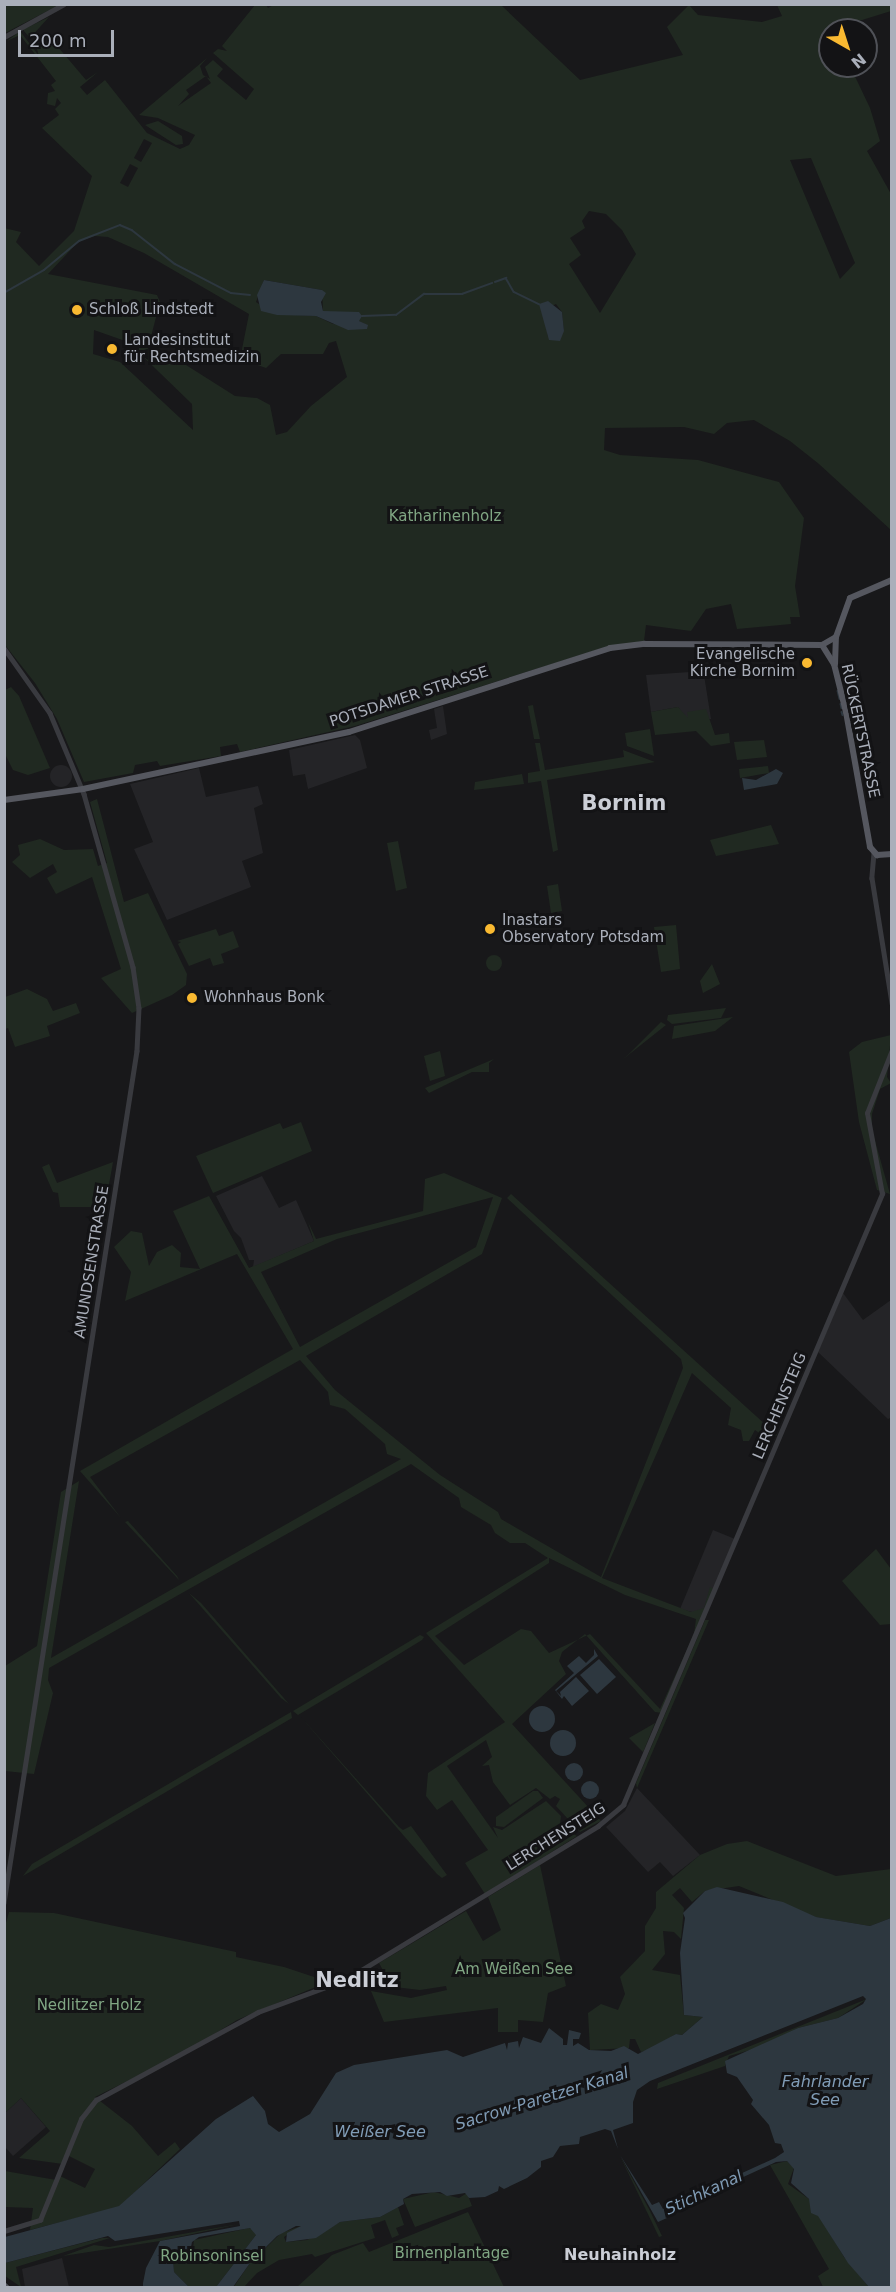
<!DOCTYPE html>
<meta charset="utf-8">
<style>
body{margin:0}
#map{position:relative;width:896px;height:2292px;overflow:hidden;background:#18181a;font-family:"DejaVu Sans",sans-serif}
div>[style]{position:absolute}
.built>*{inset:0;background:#242427}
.round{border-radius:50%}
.green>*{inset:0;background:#202921}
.water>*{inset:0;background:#2d373f}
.stream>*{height:1.5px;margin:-0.75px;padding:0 0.75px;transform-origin:0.75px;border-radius:0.75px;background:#2d373f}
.minor>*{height:4.5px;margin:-2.25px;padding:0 2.25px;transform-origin:2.25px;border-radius:2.25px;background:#393a3f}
.major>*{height:6px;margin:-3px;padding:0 3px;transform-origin:3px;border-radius:3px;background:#55575f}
.dots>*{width:16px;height:16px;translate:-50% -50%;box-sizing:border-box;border:3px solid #131315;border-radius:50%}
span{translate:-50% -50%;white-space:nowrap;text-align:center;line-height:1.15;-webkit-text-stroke:6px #131315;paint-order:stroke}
.poi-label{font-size:15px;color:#aaafba}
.left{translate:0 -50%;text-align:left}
.right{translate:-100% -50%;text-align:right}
.park-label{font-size:15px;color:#80a683}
.street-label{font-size:15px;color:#aaafba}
.water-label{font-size:16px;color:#809cb6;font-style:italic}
.neighbourhood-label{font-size:16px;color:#cbced6;font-weight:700}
.district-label{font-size:21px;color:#cbced6;font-weight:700}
.frame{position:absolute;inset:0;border:6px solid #aaafba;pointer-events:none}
.north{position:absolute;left:818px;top:18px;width:60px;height:60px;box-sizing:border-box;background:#131315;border:2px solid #4f5157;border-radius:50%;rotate:141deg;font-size:16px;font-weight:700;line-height:24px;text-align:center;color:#aaafba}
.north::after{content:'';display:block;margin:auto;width:21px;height:27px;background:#f9b931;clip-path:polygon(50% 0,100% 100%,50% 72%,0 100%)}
.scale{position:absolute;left:18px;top:30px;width:96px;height:27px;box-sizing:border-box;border:3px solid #aaafba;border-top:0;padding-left:8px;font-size:18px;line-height:21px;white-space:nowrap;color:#aaafba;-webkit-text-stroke:4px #131315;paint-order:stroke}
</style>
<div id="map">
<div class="built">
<div style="clip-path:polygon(690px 672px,691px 677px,704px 675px,711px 719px,689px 723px,678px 707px,651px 712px,646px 675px)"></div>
<div style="clip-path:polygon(443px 706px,447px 734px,431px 740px,429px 730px,437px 728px,434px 709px)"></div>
<div style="clip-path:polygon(355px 735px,360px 740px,367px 768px,308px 789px,305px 774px,293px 776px,289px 750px)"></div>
<div class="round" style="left:50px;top:765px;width:22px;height:22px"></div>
<div style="clip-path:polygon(199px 768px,206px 797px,258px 786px,263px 804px,254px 808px,263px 853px,242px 861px,251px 887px,167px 920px,134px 849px,153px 842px,130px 784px)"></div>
<div style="clip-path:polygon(262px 1176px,279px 1208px,296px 1200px,314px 1241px,253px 1267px,254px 1260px,249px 1260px,241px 1238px,234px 1231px,216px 1196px)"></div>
<div style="clip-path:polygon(843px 1293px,863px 1320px,891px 1300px,892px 1417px,888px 1419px,818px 1352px)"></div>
<div style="clip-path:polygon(713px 1530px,735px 1539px,703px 1615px,680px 1609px)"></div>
<div style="clip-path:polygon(637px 1788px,700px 1855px,673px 1876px,660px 1862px,648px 1872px,606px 1827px,625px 1811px)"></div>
<div style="clip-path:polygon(21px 2098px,46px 2127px,13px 2156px,5px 2147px,5px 2113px)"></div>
<div style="clip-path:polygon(62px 2258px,69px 2287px,25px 2287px,22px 2269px)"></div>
</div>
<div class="green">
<div style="clip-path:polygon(evenodd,275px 4px,501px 5px,580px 80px,683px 55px,667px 27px,689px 5px,698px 15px,762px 22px,782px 16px,777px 5px,891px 5px,891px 11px,830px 30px,826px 35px,830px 66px,850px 66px,870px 108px,880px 141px,867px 151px,891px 194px,891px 530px,819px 464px,790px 441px,754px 420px,727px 423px,714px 434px,684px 427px,605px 428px,604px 450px,620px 455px,698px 460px,779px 482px,804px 518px,795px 586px,800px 617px,790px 617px,791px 624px,737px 629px,731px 604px,706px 609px,691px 631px,646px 625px,644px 641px,609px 646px,355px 726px,240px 752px,237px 744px,220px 747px,221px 756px,160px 766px,157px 761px,135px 765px,133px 773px,84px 782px,57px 719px,35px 683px,5px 645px,4px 228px,21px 232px,16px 242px,39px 266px,74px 231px,92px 176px,42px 128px,59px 115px,55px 109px,61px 103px,57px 98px,55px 106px,47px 104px,48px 93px,55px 91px,51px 85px,56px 81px,20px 35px,7px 41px,20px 31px,39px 56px,37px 49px,52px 40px,86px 80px,98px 72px,80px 87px,87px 95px,105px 80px,147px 133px,180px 149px,189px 145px,195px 135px,158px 118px,139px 115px,207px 58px,200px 66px,203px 75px,210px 79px,205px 67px,213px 60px,223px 69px,217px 76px,246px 100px,254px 89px,213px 53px,218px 49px,227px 51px,222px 46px,255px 5px,266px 5px,268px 8px,275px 4px,206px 76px,211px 83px,178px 106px,189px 94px,186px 90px,206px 76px,275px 4px,144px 139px,152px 143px,141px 162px,134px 158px,144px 139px,275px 4px,811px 158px,855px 263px,840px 279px,790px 160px,811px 158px,275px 4px,130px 164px,138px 168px,128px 187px,120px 183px,130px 164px,275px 4px,589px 211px,606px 214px,622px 230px,636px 254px,600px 313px,569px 264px,581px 255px,570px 238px,585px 228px,582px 221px,589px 211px,275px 4px,95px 236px,108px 237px,144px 253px,249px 314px,240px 359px,266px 368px,281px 354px,323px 354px,329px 343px,336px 341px,347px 377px,311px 406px,287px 432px,276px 435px,270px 405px,257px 398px,235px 396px,186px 365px,148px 348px,160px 302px,157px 295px,48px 274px,79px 241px,95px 236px,275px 4px,264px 280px,322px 290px,323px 312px,359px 312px,359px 321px,367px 325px,333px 324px,316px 316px,274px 314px,256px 302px,264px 280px,275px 4px,556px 304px,562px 312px,564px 331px,548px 336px,543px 310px,556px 304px,275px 4px,94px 330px,128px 342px,192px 404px,193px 430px,120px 362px,93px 354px,94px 330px)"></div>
<div style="clip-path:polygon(4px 5px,59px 5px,5px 33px)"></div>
<div style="clip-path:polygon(49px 17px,30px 38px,24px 31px,24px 29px)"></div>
<div style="clip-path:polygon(158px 121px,182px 136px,183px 144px,176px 145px,145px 125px)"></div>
<div style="clip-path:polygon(11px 687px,19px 696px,50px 768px,28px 775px,13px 770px,5px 754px,5px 690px)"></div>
<div style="clip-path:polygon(533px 705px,534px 711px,540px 739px,534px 739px,528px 706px)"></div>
<div style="clip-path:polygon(678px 707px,688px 718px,687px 712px,706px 709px,715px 735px,729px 733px,730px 743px,711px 746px,696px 731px,655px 735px,651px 712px)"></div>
<div style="clip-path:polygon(650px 729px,654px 756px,627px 746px,625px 733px)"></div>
<div style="clip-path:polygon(764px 740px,767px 757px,737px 760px,734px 742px)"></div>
<div style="clip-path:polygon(535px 743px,540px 743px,545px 770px,624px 757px,623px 750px,655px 762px,547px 780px,558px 850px,553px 852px,541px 781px,528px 783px,528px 773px,540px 771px)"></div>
<div style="clip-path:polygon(768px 766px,769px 773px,740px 778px,739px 769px)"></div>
<div style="clip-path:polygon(522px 774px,524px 784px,474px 790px,475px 782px)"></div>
<div style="clip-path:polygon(97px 799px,124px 902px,148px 893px,187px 974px,186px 985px,172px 995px,132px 1013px,101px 978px,121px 969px,92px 877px,56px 894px,47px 878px,57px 872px,53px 864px,30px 878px,12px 862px,20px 855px,18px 845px,40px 839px,64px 850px,93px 849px,98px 866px,107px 863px,90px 802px)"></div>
<div style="clip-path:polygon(771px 825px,779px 844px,716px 856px,710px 840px)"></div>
<div style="clip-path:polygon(398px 841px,407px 888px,396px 891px,387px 843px)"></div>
<div style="clip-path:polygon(558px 884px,562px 911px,551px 913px,547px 886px)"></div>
<div style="clip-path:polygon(676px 925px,680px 969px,661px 972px,654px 927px)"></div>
<div style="clip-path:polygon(216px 929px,219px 936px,233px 931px,239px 947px,221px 954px,224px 963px,213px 966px,210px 958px,189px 966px,178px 944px,181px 942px,177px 941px)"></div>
<div class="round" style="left:486px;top:955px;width:16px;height:16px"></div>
<div style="clip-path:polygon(712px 964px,720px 984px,703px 993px,700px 981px)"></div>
<div style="clip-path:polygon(27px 989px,47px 999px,53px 1011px,76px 1003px,80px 1013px,47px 1026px,50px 1036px,15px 1047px,8px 1028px,5px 1029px,5px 997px)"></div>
<div style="clip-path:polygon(726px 1008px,721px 1018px,672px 1024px,667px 1020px,668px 1015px)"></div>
<div style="clip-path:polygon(733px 1017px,715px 1031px,672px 1039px,674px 1026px)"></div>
<div style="clip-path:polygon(661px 1022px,666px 1025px,622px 1060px,630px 1053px)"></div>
<div style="clip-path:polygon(891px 1035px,887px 1077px,891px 1083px,880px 1089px,872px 1114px,872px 1130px,890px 1194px,877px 1190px,859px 1122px,849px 1052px,862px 1042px)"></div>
<div style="clip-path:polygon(440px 1051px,445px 1076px,430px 1081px,424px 1056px)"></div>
<div style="clip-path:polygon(494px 1059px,489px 1063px,489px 1072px,472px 1072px,429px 1093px,425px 1088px)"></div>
<div style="clip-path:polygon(301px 1122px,312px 1151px,213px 1193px,196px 1156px,280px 1123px,283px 1129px)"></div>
<div style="clip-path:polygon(113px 1162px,105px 1207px,60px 1207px,58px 1193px,53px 1192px,42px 1167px,49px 1164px,57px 1183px)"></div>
<div style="clip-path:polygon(evenodd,444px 1173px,502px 1198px,482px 1254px,306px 1356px,335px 1390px,440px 1475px,498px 1512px,501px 1519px,601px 1577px,683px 1368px,681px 1359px,507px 1198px,511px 1194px,777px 1435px,769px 1440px,755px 1430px,749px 1441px,743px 1441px,741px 1430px,728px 1425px,731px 1408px,692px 1373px,602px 1578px,691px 1612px,704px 1608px,710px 1587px,714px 1589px,662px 1713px,655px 1712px,585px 1634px,562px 1652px,559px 1661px,566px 1674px,512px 1724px,601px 1821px,580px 1832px,556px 1806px,560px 1799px,555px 1796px,550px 1799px,536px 1788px,510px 1805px,493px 1782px,489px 1765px,482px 1766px,492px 1757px,486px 1740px,447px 1766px,498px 1838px,493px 1827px,502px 1830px,546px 1801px,561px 1816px,560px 1826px,577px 1836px,485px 1894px,465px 1863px,488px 1850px,452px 1800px,437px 1810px,426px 1796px,428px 1773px,505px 1722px,426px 1633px,548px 1558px,525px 1543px,510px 1543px,495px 1533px,491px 1525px,461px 1507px,459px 1498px,411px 1464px,49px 1668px,48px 1680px,53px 1693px,34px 1774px,5px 1771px,5px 1666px,37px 1646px,61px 1492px,79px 1481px,51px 1658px,401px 1459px,387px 1454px,385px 1444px,345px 1409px,330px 1405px,328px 1392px,300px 1360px,90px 1477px,121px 1518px,80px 1471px,293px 1349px,237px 1254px,125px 1301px,131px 1272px,114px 1247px,131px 1231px,142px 1233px,149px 1266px,157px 1252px,172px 1245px,181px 1253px,180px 1267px,200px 1269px,173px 1211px,209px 1196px,249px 1268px,314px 1241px,308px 1222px,316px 1239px,423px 1211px,425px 1179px,444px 1173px,493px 1197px,476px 1247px,300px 1347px,261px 1272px,337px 1239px,493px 1197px,444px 1173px,549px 1558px,625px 1595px,696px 1619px,694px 1634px,660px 1709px,590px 1634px,549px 1653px,531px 1631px,521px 1629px,464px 1665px,435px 1636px,549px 1563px,549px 1558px)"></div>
<div style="clip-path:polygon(128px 1521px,177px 1576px,179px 1580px,125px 1522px)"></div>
<div style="clip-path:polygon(876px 1549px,891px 1569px,891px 1624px,880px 1625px,842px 1581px)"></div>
<div style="clip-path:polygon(189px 1593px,201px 1603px,289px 1704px,281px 1698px)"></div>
<div style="clip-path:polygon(705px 1620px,709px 1620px,637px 1788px,636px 1783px)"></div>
<div style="clip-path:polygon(420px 1635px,424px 1637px,422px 1640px,360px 1678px,298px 1715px,293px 1711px)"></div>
<div style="clip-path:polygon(291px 1712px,292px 1718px,23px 1876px,32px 1864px)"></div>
<div style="clip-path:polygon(300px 1716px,399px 1827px,403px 1830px,411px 1826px,447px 1875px,442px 1878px,437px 1874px)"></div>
<div style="clip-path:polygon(655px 1723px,644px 1750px,643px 1752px,629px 1738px)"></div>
<div style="clip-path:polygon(533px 1791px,538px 1791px,543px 1798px,504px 1827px,496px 1826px,496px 1817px)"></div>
<div style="clip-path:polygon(747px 1841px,836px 1876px,891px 1869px,891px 1918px,870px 1926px,815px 1917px,739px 1886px,705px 1891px,692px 1902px,680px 1888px,672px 1895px,684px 1908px,681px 1939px,674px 1932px,663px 1931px,665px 1954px,652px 1970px,680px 1975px,684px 2015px,703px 2017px,682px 2035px,676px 2034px,649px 2050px,641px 2052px,635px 2039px,630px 2039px,629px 2048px,590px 2050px,588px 2013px,601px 2004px,618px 2010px,625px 1994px,620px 1977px,645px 1951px,645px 1926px,656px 1908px,656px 1892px,700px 1855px,727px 1844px)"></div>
<div style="clip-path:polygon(540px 1865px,566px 1986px,548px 1993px,543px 2022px,518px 2020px,518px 2032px,498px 2032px,498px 2008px,384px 2022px,371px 1991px,411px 1998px,447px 1990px,446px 1986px,420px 1990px,369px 1984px,385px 1974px,379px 1963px,466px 1911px,483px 1941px,501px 1930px,488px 1897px)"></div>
<div style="clip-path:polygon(9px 1912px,54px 1913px,236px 1952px,236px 1957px,284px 1967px,323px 1980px,318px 1986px,237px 2020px,182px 2054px,95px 2097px,132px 2126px,158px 2156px,175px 2142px,180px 2149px,119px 2207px,30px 2230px,33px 2208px,5px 2207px,5px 2171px,56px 2180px,60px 2176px,85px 2188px,95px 2169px,69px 2156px,63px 2164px,19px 2158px,50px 2131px,21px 2098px,5px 2113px,4px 1930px)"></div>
<div style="clip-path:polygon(867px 1999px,838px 2018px,798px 2028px,761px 2047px,729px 2056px,725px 2066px,657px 2089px,658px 2083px)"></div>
<div style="clip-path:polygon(620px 2156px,650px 2211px,662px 2236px,659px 2237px)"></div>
<div style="clip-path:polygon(787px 2161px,794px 2168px,788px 2184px,809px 2199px,844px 2257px,869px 2287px,823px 2287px,818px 2276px,829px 2269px,770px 2165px)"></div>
<div style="clip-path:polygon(434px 2192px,459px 2198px,467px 2193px,472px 2206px,415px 2227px,403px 2199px)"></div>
<div style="clip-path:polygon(398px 2207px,404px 2225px,396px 2228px,399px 2235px,392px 2238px,385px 2220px,371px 2225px,375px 2238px,315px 2257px,312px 2254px,279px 2260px,257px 2273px,244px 2287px,233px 2288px,250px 2263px,281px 2233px,301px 2226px,284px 2237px,286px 2242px,307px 2240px,340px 2222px,380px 2217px)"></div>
<div style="clip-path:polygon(468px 2212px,504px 2287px,297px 2287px,332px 2255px,363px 2243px,369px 2252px)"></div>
<div style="clip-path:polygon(239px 2224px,160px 2241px,63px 2256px,94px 2245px,109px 2247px)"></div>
<div style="clip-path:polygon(249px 2228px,256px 2231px,256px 2235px,216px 2287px,189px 2287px,174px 2272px,173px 2259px,186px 2249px,193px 2249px,194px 2240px)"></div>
<div style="clip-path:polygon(102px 2238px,110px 2238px,16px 2267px,21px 2287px,5px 2276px,5px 2263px)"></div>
</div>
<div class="water">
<div style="clip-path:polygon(264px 280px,322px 290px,326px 293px,321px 302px,323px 311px,359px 312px,362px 316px,359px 321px,368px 325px,367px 329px,348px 330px,316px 316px,277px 315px,261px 311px,257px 295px)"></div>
<div style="clip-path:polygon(548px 301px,562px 312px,564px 331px,560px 341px,549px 340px,539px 304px)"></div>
<div style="clip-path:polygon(776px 769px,783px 773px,777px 784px,744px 790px,742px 778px,756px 780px)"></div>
<div style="clip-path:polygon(594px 1649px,598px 1656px,556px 1691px,561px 1696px,560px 1692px,576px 1677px,589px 1691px,572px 1706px,564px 1696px,562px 1699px,555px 1690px,574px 1673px,567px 1666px,579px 1656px,586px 1663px,594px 1655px)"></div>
<div style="clip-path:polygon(599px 1659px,616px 1677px,597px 1694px,580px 1675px)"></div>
<div class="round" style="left:529px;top:1706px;width:26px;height:26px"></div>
<div class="round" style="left:550px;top:1730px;width:26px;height:26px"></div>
<div class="round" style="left:565px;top:1763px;width:18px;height:18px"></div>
<div class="round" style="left:581px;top:1781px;width:18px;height:18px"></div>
<div style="clip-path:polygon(717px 1887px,783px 1902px,816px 1917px,870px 1926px,891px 1918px,891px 2287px,869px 2287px,848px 2263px,818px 2216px,811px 2213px,809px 2199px,791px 2183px,794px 2169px,787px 2161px,776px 2162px,665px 2213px,667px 2218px,658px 2222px,620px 2155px,652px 2205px,659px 2202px,663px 2209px,775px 2158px,784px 2152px,781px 2144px,775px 2143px,769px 2125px,751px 2104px,753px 2100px,737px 2077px,727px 2073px,725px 2061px,798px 2028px,838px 2018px,863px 2004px,866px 1999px,863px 1996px,650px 2081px,637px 2090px,633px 2102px,633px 2123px,613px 2130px,618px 2149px,611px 2131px,605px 2129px,580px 2137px,579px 2144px,560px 2146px,553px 2157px,541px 2161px,541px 2167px,527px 2178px,504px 2189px,499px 2186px,498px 2191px,485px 2197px,469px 2198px,465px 2193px,447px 2196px,440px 2192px,412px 2194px,403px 2199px,404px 2204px,380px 2217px,340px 2222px,316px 2238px,286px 2242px,287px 2233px,301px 2226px,296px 2226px,277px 2236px,250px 2263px,233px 2287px,216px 2287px,256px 2235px,250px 2228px,199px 2237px,192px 2242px,190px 2252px,186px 2249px,173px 2259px,174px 2272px,189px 2287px,143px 2287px,143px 2283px,146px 2268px,160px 2241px,240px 2226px,239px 2221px,115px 2241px,108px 2236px,5px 2263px,5px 2237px,119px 2206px,216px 2119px,253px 2096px,265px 2111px,268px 2124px,279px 2132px,310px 2114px,336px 2073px,354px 2065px,447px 2050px,463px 2057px,505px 2043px,507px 2050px,508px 2043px,518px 2041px,519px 2048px,523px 2037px,541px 2043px,549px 2028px,563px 2039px,563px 2045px,567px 2045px,569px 2030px,581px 2033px,579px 2039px,573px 2039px,573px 2046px,578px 2043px,589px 2050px,611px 2051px,624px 2046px,638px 2054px,676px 2034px,682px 2035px,703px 2017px,684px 2015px,680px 1953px,685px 1918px,683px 1913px,705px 1891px)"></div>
</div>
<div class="stream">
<div style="left:495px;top:282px;width:12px;rotate:-20deg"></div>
<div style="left:506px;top:278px;width:16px;rotate:60deg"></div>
<div style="left:514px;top:292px;width:28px;rotate:26deg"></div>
<div style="left:4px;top:293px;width:46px;rotate:-29.9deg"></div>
<div style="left:44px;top:270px;width:45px;rotate:-39.6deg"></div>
<div style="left:79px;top:241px;width:44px;rotate:-21.3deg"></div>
<div style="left:120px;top:225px;width:13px;rotate:23deg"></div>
<div style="left:132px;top:230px;width:55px;rotate:38.3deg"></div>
<div style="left:175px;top:264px;width:63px;rotate:27.4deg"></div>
<div style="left:231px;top:293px;width:19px;rotate:6deg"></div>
<div style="left:362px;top:316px;width:34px;rotate:-2deg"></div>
<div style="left:396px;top:315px;width:35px;rotate:-37deg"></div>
<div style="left:424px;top:294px;width:38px"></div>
<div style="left:462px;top:294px;width:32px;rotate:-20deg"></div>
<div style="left:838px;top:691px;width:8px;rotate:76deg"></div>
<div style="left:841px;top:704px;width:4px;rotate:76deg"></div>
<div style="left:842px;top:712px;width:3px;rotate:72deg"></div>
</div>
<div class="minor">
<div style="left:4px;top:37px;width:68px;rotate:-28.8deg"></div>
<div style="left:4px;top:648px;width:80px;rotate:54.7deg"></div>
<div style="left:50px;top:713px;width:88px;rotate:67.2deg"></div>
<div style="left:84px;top:794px;width:180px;rotate:74.2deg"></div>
<div style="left:133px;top:967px;width:41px;rotate:81.7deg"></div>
<div style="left:139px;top:1008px;width:43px;rotate:92.7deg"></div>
<div style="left:137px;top:1051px;width:862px;rotate:98.87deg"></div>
<div style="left:874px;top:853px;width:25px;rotate:95deg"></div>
<div style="left:872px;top:878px;width:127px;rotate:80.9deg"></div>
<div style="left:4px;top:2231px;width:38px;rotate:-17deg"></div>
<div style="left:40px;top:2220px;width:109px;rotate:-67.9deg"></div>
<div style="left:81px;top:2119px;width:24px;rotate:-52deg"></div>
<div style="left:96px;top:2100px;width:184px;rotate:-28.5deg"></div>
<div style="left:258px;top:2012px;width:93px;rotate:-20.2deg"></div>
<div style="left:345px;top:1980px;width:296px;rotate:-31.3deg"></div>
<div style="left:598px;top:1826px;width:33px;rotate:-40deg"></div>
<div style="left:623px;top:1805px;width:664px;rotate:-67.03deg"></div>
<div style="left:882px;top:1194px;width:82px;rotate:-100.5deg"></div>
<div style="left:867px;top:1113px;width:68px;rotate:-68.4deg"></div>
</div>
<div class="major">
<div style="left:822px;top:645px;width:22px;rotate:58deg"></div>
<div style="left:834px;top:664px;width:49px;rotate:76deg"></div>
<div style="left:846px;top:712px;width:137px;rotate:79.9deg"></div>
<div style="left:870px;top:847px;width:11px;rotate:49deg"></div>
<div style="left:877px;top:855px;width:15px;rotate:-4deg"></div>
<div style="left:835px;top:664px;width:27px;rotate:-88deg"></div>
<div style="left:836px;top:637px;width:41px;rotate:-70.3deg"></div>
<div style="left:850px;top:598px;width:46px;rotate:-23.2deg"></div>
<div style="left:4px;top:800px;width:80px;rotate:-7.9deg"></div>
<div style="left:83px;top:789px;width:272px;rotate:-12.1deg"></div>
<div style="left:349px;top:732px;width:274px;rotate:-17.8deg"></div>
<div style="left:610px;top:648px;width:35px;rotate:-7deg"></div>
<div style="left:645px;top:644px;width:177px;rotate:0.3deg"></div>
<div style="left:822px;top:645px;width:16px;rotate:-30deg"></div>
<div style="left:4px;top:2285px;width:4px;rotate:45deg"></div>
</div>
<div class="dots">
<div style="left:77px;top:310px;background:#f9b931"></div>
<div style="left:112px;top:349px;background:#f9b931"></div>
<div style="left:807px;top:663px;background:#f9b931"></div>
<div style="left:490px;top:929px;background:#f9b931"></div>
<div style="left:192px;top:998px;background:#f9b931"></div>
</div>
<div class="poi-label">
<span class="left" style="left:89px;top:310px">Schloß Lindstedt</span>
<span class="left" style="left:124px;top:349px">Landesinstitut<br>für Rechtsmedizin</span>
<span class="right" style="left:795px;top:663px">Evangelische<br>Kirche Bornim</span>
<span class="left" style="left:502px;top:929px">Inastars<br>Observatory Potsdam</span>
<span class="left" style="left:204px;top:998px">Wohnhaus Bonk</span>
</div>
<div class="park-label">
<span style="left:445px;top:517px">Katharinenholz</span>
<span style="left:514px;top:1970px">Am Weißen See</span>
<span style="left:89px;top:2006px">Nedlitzer Holz</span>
<span style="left:452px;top:2254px">Birnenplantage</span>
<span style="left:212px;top:2257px">Robinsoninsel</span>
</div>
<div class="street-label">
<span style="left:409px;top:697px;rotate:-18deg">POTSDAMER STRASSE</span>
<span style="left:860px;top:731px;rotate:78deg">RÜCKERTSTRASSE</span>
<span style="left:92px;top:1262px;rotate:-81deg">AMUNDSENSTRASSE</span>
<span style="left:780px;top:1406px;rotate:-67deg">LERCHENSTEIG</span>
<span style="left:556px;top:1837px;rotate:-32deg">LERCHENSTEIG</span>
</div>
<div class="water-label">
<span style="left:825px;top:2091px">Fahrlander<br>See</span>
<span style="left:542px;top:2099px;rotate:-17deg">Sacrow-Paretzer Kanal</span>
<span style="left:380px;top:2132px">Weißer See</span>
<span style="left:704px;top:2193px;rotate:-25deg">Stichkanal</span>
</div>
<div class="neighbourhood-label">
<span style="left:620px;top:2255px">Neuhainholz</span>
</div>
<div class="district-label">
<span style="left:624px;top:803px">Bornim</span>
<span style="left:357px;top:1980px">Nedlitz</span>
</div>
<div class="frame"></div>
<div class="north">N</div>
<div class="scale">200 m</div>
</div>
